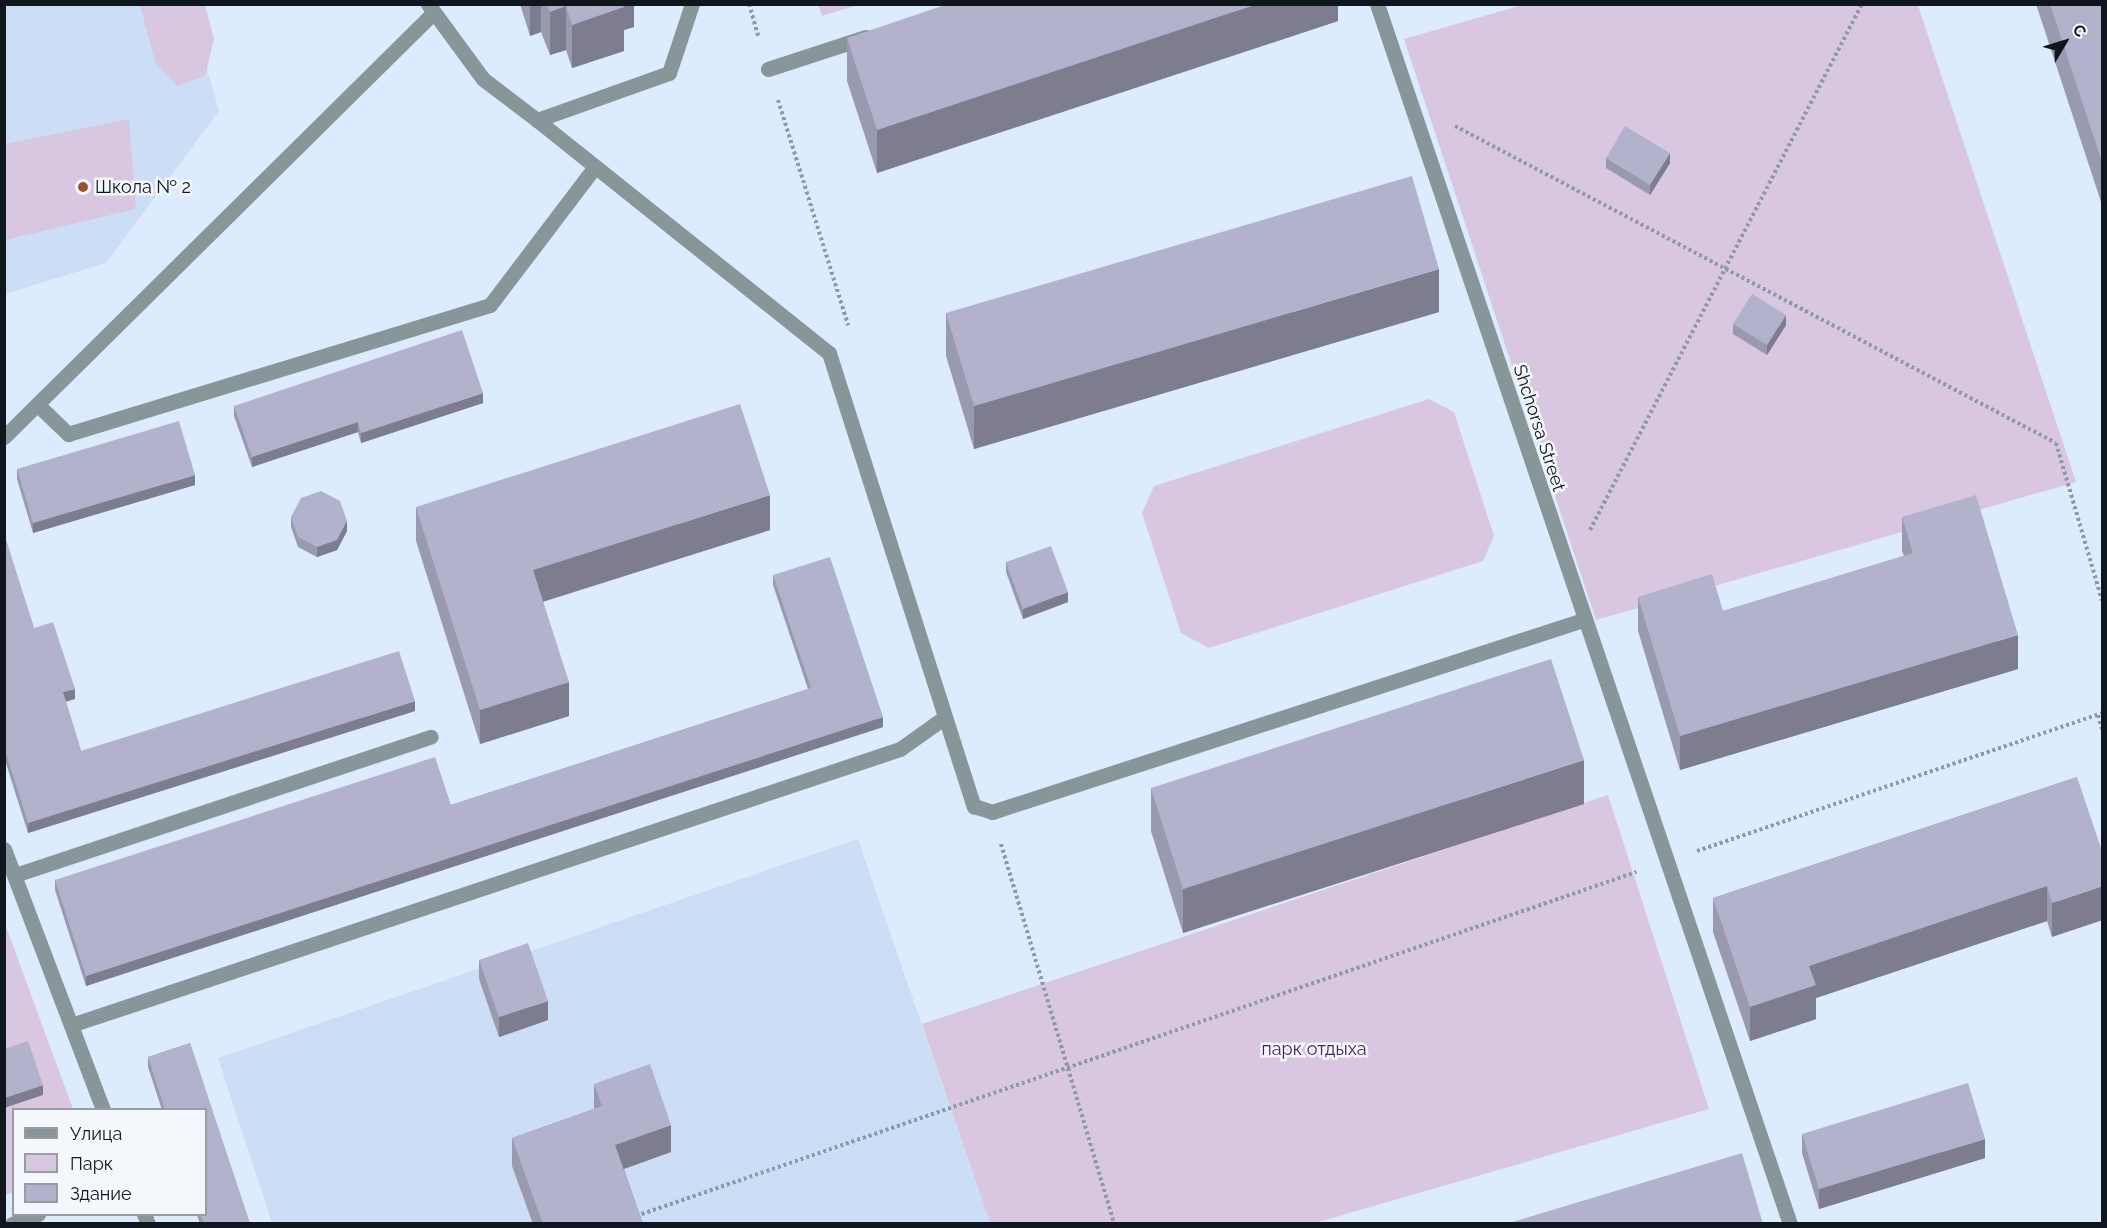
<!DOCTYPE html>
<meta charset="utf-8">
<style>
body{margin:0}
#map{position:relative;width:2107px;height:1228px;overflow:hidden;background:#ddebfe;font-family:Raleway,sans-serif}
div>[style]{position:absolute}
.built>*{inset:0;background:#ccdef5}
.green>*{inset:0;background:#d9c7e1}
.path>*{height:4px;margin-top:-2px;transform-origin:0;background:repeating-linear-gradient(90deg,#8e99a7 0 3px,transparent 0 6px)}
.lane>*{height:15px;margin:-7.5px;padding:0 7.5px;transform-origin:7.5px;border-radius:7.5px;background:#889599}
.street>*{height:15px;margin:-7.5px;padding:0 7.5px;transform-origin:7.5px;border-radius:7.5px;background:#889599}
.wall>*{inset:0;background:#9999af}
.shaded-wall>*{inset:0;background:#7d7d8f}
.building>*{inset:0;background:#b2b2cc}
.dots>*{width:16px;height:16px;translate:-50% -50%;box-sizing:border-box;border:3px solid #f4f7fc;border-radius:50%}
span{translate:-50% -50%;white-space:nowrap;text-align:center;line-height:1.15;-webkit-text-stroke:5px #f4f7fc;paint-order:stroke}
.poi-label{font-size:18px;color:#10161d}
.left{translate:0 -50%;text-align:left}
.street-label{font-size:18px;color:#10161d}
.park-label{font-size:18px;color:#452552}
.frame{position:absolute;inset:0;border:6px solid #10161d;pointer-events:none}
.legend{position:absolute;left:12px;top:1108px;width:195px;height:108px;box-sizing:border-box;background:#f4f7fc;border:2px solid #999da3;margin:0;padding:8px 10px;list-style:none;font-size:18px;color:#10161d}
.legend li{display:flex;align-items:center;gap:12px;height:30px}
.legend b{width:30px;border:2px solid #999da3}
.north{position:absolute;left:2035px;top:12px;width:60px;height:60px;-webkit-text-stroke:4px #f4f7fc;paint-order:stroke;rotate:52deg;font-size:16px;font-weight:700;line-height:24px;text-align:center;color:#10161d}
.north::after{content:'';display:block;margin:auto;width:21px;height:27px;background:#10161d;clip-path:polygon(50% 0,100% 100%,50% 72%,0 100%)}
</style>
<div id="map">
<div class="built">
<div style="clip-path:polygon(5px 5px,189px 5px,219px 111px,106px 263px,5px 294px)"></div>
<div style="clip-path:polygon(858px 839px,990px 1223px,272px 1223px,218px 1058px)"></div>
</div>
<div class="green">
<div style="clip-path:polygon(818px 4px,858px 4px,858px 5px,822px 16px)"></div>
<div style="clip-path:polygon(140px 5px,205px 5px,214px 39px,205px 76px,177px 86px,155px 62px)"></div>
<div style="clip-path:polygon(1522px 5px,1918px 5px,2076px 482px,1596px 620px,1404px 39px)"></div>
<div style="clip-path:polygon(129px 119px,136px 209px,5px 240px,5px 144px)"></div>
<div style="clip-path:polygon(1429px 399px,1454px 412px,1494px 536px,1483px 561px,1209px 648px,1181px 633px,1142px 513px,1154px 486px)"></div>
<div style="clip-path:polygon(1608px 795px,1709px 1109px,1315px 1223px,990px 1223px,922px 1024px)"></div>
<div style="clip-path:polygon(4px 921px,73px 1109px,14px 1110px,13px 1192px,5px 1195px)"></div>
</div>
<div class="path">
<div style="left:749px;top:4px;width:35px;rotate:74deg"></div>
<div style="left:778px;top:100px;width:236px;rotate:72.7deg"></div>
<div style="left:1455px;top:126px;width:679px;rotate:27.81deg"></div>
<div style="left:2056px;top:443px;width:164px;rotate:73.7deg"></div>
<div style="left:1590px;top:530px;width:592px;rotate:-62.66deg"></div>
<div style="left:2098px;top:715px;width:15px;rotate:74deg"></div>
<div style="left:1001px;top:844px;width:396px;rotate:73.4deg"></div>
<div style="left:1697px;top:851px;width:428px;rotate:-18.8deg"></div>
<div style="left:636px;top:1216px;width:1058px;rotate:-18.98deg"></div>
</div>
<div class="lane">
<div style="left:428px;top:4px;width:93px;rotate:53.7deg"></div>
<div style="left:483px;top:79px;width:68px;rotate:37.2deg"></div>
<div style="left:537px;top:120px;width:140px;rotate:-19.6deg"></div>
<div style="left:669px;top:73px;width:73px;rotate:-71.6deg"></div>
<div style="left:768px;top:69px;width:103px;rotate:-18.1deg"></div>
<div style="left:537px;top:120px;width:374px;rotate:38.6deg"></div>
<div style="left:829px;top:353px;width:476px;rotate:72.3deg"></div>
<div style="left:974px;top:806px;width:19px;rotate:18deg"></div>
<div style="left:992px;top:812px;width:621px;rotate:-18deg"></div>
<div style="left:38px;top:405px;width:42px;rotate:44deg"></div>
<div style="left:68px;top:434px;width:441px;rotate:-17deg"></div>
<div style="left:490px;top:305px;width:172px;rotate:-52.8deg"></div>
<div style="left:4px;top:437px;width:600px;rotate:-44.66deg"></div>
<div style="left:4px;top:849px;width:279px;rotate:69.2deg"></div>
<div style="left:15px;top:875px;width:438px;rotate:-18.4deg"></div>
<div style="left:71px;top:1025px;width:874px;rotate:-18.41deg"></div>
<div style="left:900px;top:749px;width:52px;rotate:-35.5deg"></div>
<div style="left:144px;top:1214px;width:11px;rotate:68deg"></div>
<div style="left:12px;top:1224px;width:28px;rotate:-21deg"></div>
</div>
<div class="street">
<div style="left:1377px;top:4px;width:1288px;rotate:71.3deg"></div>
</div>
<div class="wall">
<div style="clip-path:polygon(520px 4px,634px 4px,634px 27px,624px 30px,624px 51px,572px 68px,566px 50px,550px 55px,541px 32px,530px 36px)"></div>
<div style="clip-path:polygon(1338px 4px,1338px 21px,877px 173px,847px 81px,847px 38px)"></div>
<div style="clip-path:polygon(2036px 4px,2103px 4px,2103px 208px)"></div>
<div style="clip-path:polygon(1606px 158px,1670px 163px,1650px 195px,1606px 168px)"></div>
<div style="clip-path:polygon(1439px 312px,974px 449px,946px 356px,946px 313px)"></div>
<div style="clip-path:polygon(1733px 324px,1786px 325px,1767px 355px,1733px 334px)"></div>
<div style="clip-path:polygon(483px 403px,361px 443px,358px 432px,252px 467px,234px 416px,234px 406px)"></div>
<div style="clip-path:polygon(17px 469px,195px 485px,33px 533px,17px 479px)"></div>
<div style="clip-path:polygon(416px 507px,770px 530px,543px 601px,569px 716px,480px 744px,416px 541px)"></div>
<div style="clip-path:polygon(291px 517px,347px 531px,337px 550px,317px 557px,298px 547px,291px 527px)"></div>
<div style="clip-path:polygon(1902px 517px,2018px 669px,1680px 770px,1638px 631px,1638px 597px,1723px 611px,1904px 556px,1902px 551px)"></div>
<div style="clip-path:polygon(4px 537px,34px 628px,75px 699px,66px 702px,81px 751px,415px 711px,28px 833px,4px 757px)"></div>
<div style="clip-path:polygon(1006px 562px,1068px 602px,1023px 619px,1006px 572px)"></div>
<div style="clip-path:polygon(773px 575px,883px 727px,86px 986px,55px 890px,55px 880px,451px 805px,808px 689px,773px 585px)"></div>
<div style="clip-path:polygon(2077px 777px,2052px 937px,2047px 921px,1816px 998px,1816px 1019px,1750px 1041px,1713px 932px,1713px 898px)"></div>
<div style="clip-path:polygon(1151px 788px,1584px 804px,1183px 933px,1151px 831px)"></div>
<div style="clip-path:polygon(479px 960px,548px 1020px,499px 1037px,479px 979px)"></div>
<div style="clip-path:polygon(190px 1043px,250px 1224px,200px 1224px,197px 1215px,206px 1215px,206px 1110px,162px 1110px,148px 1067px,148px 1057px)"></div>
<div style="clip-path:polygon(594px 1084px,671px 1152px,624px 1169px,643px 1224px,533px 1224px,512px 1166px,512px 1138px,594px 1109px)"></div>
<div style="clip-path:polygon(1802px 1134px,1985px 1158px,1819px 1209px,1802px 1153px)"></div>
</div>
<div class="shaded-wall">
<div style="clip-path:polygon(530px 4px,541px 4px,541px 32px,530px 36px)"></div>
<div style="clip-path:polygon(618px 4px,634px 4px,634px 27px,624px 30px,624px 51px,572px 68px,572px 25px)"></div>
<div style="clip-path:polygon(1257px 4px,1338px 4px,1338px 21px,877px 173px,877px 130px)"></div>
<div style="clip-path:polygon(566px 6px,566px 50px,550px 55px,550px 12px)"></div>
<div style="clip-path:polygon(1670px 153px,1670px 163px,1650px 195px,1650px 185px)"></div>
<div style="clip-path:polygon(1439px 269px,1439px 312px,974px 449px,974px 406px)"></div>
<div style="clip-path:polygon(1786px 315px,1786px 325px,1767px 355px,1767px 345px)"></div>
<div style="clip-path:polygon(483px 393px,483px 403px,361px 443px,361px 433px)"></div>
<div style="clip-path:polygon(358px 422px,358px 432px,252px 467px,252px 457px)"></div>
<div style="clip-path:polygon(195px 475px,195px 485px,33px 533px,33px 523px)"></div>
<div style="clip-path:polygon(770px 495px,770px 530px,533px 605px,533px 570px)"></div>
<div style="clip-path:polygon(347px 521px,347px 531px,337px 550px,317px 557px,317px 547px)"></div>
<div style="clip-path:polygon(1068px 592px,1068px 602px,1023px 619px,1023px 609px)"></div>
<div style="clip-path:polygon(2018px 635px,2018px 669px,1680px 770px,1680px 736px)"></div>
<div style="clip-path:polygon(569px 682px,569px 716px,480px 744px,480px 710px)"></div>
<div style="clip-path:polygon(75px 689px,75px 699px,63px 702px,63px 692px)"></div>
<div style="clip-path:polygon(415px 701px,415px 711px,28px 833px,28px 823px)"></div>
<div style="clip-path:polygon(883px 717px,883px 727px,86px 986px,86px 976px)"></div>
<div style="clip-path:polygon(1584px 760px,1584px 804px,1183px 933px,1183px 889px)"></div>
<div style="clip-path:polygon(2047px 886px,2047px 921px,1816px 998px,1816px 1019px,1750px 1041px,1750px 1007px,1809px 966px)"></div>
<div style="clip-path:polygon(2103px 886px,2103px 920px,2052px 937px,2052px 903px)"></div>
<div style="clip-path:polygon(548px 1001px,548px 1020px,499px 1037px,499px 1017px)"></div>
<div style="clip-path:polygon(43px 1085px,43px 1095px,4px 1108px,4px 1098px)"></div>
<div style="clip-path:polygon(671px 1125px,671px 1152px,615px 1172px,615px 1145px)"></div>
<div style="clip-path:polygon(1985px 1139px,1985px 1158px,1819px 1209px,1819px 1189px)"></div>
</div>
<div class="building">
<div style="clip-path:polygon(547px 4px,623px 4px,624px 7px,572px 25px,566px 6px,550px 12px)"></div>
<div style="clip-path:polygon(948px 4px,1257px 4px,877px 130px,847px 38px)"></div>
<div style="clip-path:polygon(2050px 4px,2103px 4px,2103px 165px)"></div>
<div style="clip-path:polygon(1625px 126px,1670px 153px,1650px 185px,1606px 158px)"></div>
<div style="clip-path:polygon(1412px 176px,1439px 269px,974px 406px,946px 313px)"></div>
<div style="clip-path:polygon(1752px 294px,1786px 315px,1767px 345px,1733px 324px)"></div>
<div style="clip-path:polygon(462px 330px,483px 393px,361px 433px,358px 422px,252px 457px,234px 406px)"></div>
<div style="clip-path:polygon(740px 404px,770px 495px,533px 570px,569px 682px,480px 710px,416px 507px)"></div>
<div style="clip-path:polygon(179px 421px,195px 475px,33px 523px,17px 469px)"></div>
<div style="clip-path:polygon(321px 491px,340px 501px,347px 521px,337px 540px,317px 547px,298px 537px,291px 517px,301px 498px)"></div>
<div style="clip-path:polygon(1976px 495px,2018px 635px,1680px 736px,1638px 597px,1712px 574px,1723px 611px,1913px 553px,1902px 517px)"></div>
<div style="clip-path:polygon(5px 536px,34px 628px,53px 622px,75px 689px,63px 692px,81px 751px,399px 651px,415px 701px,28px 823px,4px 747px)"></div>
<div style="clip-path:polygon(1051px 546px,1068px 592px,1023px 609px,1006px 562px)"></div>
<div style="clip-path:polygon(830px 557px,883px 717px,86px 976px,55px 880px,435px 757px,451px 805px,811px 688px,773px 575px)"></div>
<div style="clip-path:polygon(1551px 659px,1584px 760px,1183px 889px,1151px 788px)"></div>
<div style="clip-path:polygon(2077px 777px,2103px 854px,2103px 886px,2052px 903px,2047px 886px,1809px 966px,1816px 985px,1750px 1007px,1713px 898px)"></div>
<div style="clip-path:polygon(528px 943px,548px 1001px,499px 1017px,479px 960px)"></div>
<div style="clip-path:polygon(28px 1041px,43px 1085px,4px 1098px,4px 1049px)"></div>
<div style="clip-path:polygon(190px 1043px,250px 1224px,204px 1224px,201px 1215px,206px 1215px,206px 1110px,165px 1110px,148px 1057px)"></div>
<div style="clip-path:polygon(650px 1064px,671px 1125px,615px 1145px,643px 1224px,543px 1224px,512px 1138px,602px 1106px,594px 1084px)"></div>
<div style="clip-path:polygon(1968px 1083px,1985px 1139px,1819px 1189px,1802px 1134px)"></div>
<div style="clip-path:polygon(1742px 1153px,1763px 1224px,1506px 1224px)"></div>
</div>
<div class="dots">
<div style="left:83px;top:187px;background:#9b552d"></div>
</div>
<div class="poi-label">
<span class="left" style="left:95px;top:187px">Школа № 2</span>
</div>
<div class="street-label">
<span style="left:1539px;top:428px;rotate:72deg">Shchorsa Street</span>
</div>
<div class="park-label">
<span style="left:1314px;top:1049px">парк отдыха</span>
</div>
<div class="frame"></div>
<ul class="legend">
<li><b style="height:8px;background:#889599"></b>Улица</li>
<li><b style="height:16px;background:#d9c7e1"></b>Парк</li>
<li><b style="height:16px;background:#b2b2cc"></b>Здание</li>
</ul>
<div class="north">С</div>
</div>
